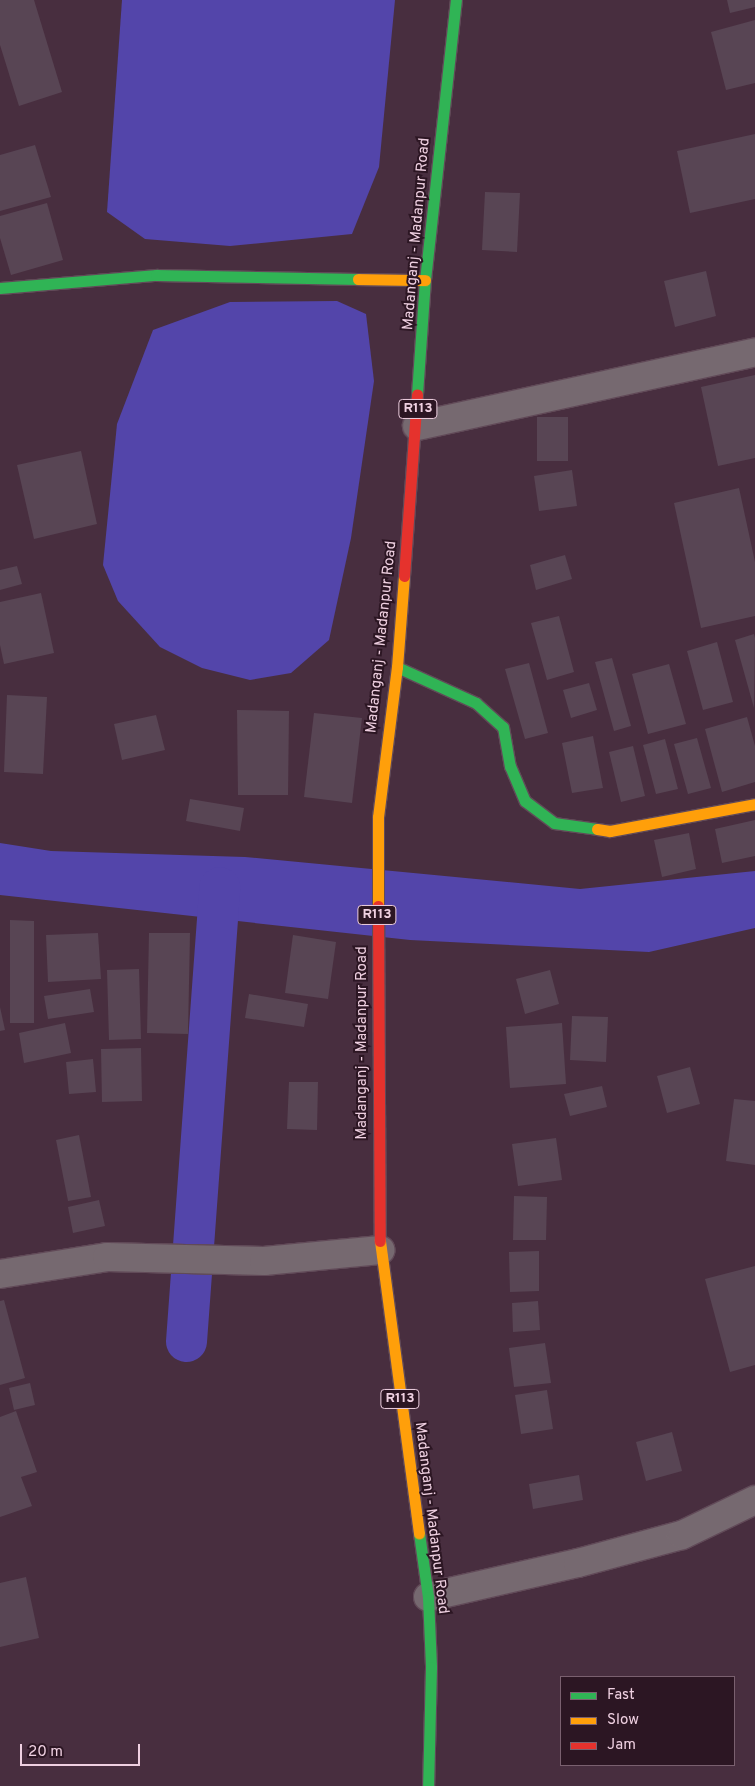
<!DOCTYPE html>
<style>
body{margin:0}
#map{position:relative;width:755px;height:1786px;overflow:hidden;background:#482e3f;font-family:Overpass,sans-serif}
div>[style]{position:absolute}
.water>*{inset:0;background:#5345aa}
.canal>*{height:41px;margin:-20.5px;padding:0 20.5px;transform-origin:20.5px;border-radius:20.5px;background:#5345aa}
.building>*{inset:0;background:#584554}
.roads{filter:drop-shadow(1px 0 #614a58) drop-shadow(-1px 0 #614a58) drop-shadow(0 1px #614a58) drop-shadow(0 -1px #614a58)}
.street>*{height:28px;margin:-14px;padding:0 14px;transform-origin:14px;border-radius:14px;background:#766970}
.fast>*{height:11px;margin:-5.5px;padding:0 5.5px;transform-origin:5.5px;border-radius:5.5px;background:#30b455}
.slow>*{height:11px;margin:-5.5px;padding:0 5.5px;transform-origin:5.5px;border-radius:5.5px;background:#ff9f0a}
.jam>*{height:11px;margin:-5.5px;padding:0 5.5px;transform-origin:5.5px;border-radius:5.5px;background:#e5322d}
span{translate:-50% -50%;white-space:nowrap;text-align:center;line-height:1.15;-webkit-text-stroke:4px #2c1623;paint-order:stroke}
.shield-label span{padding:1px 4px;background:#2c1623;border:1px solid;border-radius:4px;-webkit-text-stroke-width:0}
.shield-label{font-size:14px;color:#efd0e1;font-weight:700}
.street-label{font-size:15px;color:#efd0e1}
.legend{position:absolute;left:560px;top:1676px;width:175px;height:90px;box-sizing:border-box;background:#2c1623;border:1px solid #7a606f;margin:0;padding:6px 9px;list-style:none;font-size:15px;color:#efd0e1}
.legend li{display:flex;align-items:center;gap:10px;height:25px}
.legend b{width:25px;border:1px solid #7a606f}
.scale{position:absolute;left:20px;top:1744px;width:120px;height:22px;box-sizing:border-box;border:2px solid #efd0e1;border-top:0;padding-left:6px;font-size:15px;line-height:18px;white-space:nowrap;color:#efd0e1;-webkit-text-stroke:4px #2c1623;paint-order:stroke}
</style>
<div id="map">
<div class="water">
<div style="clip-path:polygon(122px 0,395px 0,379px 167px,352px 234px,230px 246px,145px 239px,107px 212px)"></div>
<div style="clip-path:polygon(337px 301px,366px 314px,374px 381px,351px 538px,329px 640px,291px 673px,250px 680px,202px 668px,160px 647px,118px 601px,103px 565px,117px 424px,153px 330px,230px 302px)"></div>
<div style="clip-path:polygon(0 843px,51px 851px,245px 857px,580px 889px,755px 871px,755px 928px,649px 952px,410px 940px,0 895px)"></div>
</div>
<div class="canal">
<div style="left:186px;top:1341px;width:455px;rotate:-85.8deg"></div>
</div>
<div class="building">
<div style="clip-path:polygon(0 0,34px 0,62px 92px,19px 106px,0 45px)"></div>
<div style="clip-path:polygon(727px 0,755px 0,755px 7px,730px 13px)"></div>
<div style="clip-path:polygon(755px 20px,755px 83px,726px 90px,711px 32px)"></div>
<div style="clip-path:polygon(755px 134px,755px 199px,690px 213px,677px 151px)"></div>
<div style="clip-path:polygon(35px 145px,51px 197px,0 211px,0 155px)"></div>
<div style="clip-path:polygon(485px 192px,520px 193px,517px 252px,482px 250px)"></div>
<div style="clip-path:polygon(47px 203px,63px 260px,11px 275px,0 238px,0 216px)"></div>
<div style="clip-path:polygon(706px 271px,716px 316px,675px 327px,664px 281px)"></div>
<div style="clip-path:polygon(755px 375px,755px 458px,718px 466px,701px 387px)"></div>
<div style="clip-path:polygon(537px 417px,568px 417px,568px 461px,537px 461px)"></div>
<div style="clip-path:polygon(81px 451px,97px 524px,34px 539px,17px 465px)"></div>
<div style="clip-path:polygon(572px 470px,577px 506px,539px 511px,534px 476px)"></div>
<div style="clip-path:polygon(739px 488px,755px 562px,755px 616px,701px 628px,674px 503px)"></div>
<div style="clip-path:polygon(565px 555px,572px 579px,536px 590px,530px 565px)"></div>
<div style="clip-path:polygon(17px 566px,22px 584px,0 590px,0 570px)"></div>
<div style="clip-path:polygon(41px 593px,54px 653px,4px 664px,0 645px,0 602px)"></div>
<div style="clip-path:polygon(559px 616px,574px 672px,547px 680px,531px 623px)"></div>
<div style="clip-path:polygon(754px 634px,755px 638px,754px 708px,735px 640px)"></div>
<div style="clip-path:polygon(717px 642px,733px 702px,703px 710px,687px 651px)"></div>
<div style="clip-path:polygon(612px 658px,631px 726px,614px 731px,595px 662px)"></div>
<div style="clip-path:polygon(529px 663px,548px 733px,525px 739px,505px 669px)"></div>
<div style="clip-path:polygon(669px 664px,686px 724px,648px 734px,632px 674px)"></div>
<div style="clip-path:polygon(589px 683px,597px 710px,571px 718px,563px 690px)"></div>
<div style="clip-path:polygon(7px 695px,47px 697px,43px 774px,4px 772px)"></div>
<div style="clip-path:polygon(237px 710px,289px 711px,288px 795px,238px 795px)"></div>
<div style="clip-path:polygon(314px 713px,362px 718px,352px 803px,304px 797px)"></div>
<div style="clip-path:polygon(156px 715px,165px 750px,122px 760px,114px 724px)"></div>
<div style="clip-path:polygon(747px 717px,755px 746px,755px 782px,722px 792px,705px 729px)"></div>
<div style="clip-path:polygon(593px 736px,603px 788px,572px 793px,562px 743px)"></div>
<div style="clip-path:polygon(697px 738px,711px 788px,688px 794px,674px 744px)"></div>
<div style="clip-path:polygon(665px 739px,678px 789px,656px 794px,643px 745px)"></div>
<div style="clip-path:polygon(633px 746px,645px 796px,621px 802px,609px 752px)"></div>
<div style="clip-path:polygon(190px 799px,244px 808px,240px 831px,186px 821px)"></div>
<div style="clip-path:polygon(755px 820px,755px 856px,722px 863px,715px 829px)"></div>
<div style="clip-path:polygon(689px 833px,696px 869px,662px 877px,654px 840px)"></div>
<div style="clip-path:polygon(10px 920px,34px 921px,34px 1023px,10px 1023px)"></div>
<div style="clip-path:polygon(98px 933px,101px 979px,48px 982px,46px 935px)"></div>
<div style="clip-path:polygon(149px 933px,190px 933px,188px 1034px,147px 1033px)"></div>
<div style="clip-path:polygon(293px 935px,336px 942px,328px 999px,285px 993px)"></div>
<div style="clip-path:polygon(139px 969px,141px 1039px,109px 1040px,107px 970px)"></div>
<div style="clip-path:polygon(550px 970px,559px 1004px,525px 1014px,516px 979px)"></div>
<div style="clip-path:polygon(90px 989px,94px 1012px,48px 1019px,44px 996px)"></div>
<div style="clip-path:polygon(249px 994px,308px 1004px,304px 1027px,245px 1018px)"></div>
<div style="clip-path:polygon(0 1007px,5px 1030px,0 1031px)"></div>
<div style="clip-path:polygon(572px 1016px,608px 1017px,606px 1062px,570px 1060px)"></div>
<div style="clip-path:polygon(65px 1023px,71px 1053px,24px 1063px,19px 1033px)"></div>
<div style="clip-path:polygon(562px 1023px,566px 1084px,510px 1088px,506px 1027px)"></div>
<div style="clip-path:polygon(141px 1048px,142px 1101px,102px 1102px,101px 1049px)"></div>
<div style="clip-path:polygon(93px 1059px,96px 1092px,69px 1094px,66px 1062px)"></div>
<div style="clip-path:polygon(690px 1067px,700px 1104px,667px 1113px,657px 1076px)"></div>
<div style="clip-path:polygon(289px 1082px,318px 1082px,317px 1130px,287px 1129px)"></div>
<div style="clip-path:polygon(602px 1086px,607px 1107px,570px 1116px,564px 1094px)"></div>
<div style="clip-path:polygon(734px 1099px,755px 1101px,755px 1165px,726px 1161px)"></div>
<div style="clip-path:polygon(79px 1135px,91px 1197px,68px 1201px,56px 1140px)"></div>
<div style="clip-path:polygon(556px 1138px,562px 1180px,518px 1186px,512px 1144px)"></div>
<div style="clip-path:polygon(514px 1196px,547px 1197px,546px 1240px,513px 1240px)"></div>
<div style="clip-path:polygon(99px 1200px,105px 1226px,73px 1233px,68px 1207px)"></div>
<div style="clip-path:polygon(539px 1251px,539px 1291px,510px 1292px,509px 1252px)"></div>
<div style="clip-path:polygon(755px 1266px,755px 1365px,730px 1372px,705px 1279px)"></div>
<div style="clip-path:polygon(4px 1300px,25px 1378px,0 1385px,0 1301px)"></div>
<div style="clip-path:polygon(538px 1301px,540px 1330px,513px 1332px,512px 1303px)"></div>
<div style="clip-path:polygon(545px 1343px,551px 1383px,514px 1387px,509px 1348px)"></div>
<div style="clip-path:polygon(30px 1383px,35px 1405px,14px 1410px,9px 1388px)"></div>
<div style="clip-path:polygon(547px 1390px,553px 1429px,521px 1434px,515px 1395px)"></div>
<div style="clip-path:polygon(16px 1411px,37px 1472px,21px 1477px,32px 1506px,0 1517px,0 1417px)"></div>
<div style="clip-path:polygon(672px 1432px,682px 1471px,646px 1481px,636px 1442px)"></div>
<div style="clip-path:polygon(579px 1475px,583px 1500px,533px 1509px,529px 1484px)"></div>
<div style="clip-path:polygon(26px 1577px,39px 1638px,0 1647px,0 1583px)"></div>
</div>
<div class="roads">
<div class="street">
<div style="left:417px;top:426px;width:346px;rotate:-12.3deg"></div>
<div style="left:0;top:1274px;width:108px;rotate:-9deg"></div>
<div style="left:107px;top:1257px;width:157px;rotate:1.5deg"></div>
<div style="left:264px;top:1261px;width:117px;rotate:-5.4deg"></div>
<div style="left:428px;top:1597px;width:154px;rotate:-12.8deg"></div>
<div style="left:578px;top:1563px;width:108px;rotate:-15.1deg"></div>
<div style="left:682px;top:1535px;width:81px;rotate:-25.6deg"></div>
</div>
<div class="fast">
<div style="left:0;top:288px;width:157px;rotate:-4.8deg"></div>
<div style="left:156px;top:275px;width:202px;rotate:1.1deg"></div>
<div style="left:417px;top:394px;width:114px;rotate:-86deg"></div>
<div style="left:425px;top:280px;width:282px;rotate:-83.7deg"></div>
<div style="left:397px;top:667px;width:87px;rotate:24.5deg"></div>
<div style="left:476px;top:703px;width:36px;rotate:42deg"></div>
<div style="left:503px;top:727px;width:40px;rotate:80deg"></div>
<div style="left:510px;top:766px;width:38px;rotate:67deg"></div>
<div style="left:525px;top:801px;width:36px;rotate:37deg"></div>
<div style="left:554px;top:823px;width:43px;rotate:7.9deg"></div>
<div style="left:419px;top:1533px;width:65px;rotate:82deg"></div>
<div style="left:428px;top:1597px;width:70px;rotate:87.5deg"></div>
<div style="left:431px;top:1667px;width:119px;rotate:91.4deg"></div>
</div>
<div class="slow">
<div style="left:358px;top:279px;width:67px;rotate:0.9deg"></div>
<div style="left:597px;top:829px;width:13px;rotate:9deg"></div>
<div style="left:610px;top:831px;width:147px;rotate:-10.5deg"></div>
<div style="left:378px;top:906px;width:89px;rotate:-90deg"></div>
<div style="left:378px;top:817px;width:151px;rotate:-82.8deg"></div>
<div style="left:397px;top:667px;width:91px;rotate:-85.6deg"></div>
<div style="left:380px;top:1241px;width:295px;rotate:82.4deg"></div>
</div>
<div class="jam">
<div style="left:404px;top:576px;width:182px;rotate:-85.9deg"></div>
<div style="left:378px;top:906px;width:335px;rotate:89.7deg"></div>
</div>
</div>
<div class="shield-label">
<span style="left:418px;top:409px">R113</span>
<span style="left:377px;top:915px">R113</span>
<span style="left:400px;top:1399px">R113</span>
</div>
<div class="street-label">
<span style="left:417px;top:234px;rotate:-85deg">Madanganj - Madanpur Road</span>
<span style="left:382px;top:637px;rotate:-84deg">Madanganj - Madanpur Road</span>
<span style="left:363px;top:1043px;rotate:-90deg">Madanganj - Madanpur Road</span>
<span style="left:431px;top:1518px;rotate:83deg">Madanganj - Madanpur Road</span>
</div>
<ul class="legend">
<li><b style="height:6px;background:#30b455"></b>Fast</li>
<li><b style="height:6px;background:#ff9f0a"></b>Slow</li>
<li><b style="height:6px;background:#e5322d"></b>Jam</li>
</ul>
<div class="scale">20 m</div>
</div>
